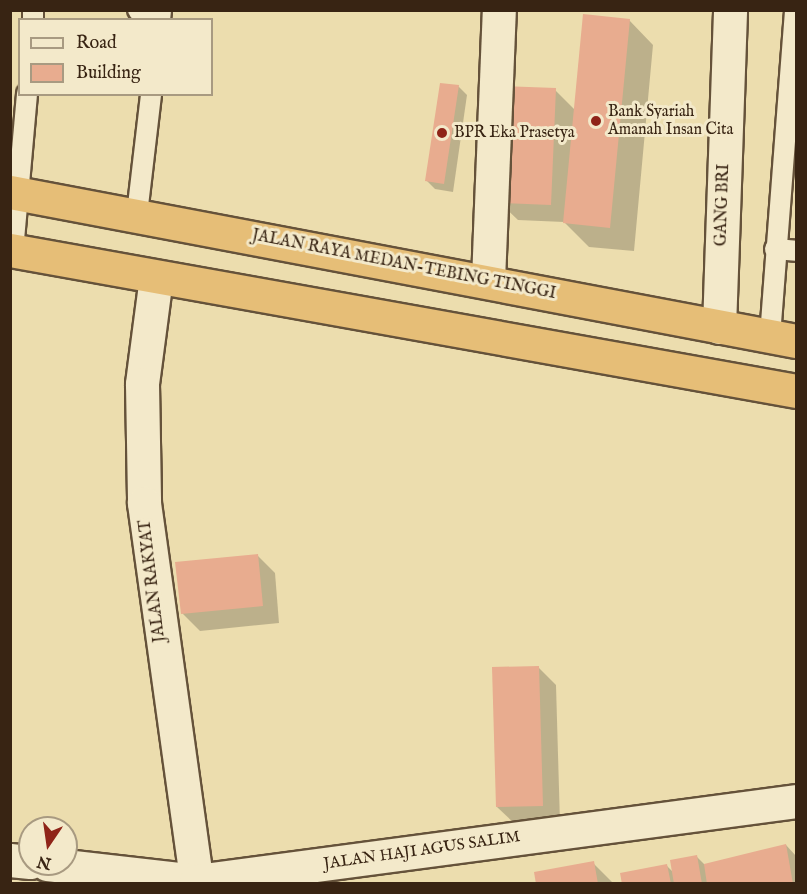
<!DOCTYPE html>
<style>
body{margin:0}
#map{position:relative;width:807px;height:894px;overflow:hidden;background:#ecddae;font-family:"IM FELL English",serif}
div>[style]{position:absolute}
.shadow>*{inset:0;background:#0003}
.building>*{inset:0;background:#e8ac8f}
.roads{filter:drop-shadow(2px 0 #65523a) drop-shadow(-2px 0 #65523a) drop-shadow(0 2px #65523a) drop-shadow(0 -2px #65523a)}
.lane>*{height:20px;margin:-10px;padding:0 10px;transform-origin:10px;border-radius:10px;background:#f3e9ca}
.street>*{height:33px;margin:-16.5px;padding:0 16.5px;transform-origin:16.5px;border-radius:16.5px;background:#f3e9ca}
.highway>*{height:33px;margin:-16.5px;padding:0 16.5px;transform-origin:16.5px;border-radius:16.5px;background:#e6be77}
.dots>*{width:16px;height:16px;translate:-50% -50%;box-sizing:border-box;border:3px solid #f3e9ca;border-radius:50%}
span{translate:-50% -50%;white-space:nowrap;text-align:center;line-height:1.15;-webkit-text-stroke:6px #f3e9ca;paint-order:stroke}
.poi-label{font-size:16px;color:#382413}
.left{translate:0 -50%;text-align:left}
.street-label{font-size:16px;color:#382413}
.frame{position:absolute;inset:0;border:12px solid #382413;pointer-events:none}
.legend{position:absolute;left:18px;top:18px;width:195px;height:78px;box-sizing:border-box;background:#f3e9ca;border:2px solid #a89a81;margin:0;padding:8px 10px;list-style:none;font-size:18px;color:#382413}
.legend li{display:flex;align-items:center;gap:12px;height:30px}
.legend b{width:30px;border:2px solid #a89a81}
.north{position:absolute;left:18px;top:816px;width:60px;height:60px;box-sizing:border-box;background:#f3e9ca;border:2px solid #a89a81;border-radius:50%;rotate:193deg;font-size:16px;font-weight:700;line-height:24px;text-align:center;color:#382413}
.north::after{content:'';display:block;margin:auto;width:21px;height:27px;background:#8f2418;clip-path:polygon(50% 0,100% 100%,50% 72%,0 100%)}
</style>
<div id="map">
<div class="shadow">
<div style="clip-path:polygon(629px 20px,653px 45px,634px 251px,589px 247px,564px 222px,518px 220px,500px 203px,555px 90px,575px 110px)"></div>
<div style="clip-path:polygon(458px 86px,467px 95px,453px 192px,435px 189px,426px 180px)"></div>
<div style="clip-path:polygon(257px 555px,275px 573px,279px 623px,200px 631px,182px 613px)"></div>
<div style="clip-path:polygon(539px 668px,556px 685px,560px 823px,515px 824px,497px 807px)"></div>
<div style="clip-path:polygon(786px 845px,796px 856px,796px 884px,623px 884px,667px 866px,674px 873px,697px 857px,705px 865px)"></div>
<div style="clip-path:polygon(593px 863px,614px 884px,537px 884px)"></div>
</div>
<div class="building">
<div style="clip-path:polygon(583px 14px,630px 19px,610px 228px,563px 223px)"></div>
<div style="clip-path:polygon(440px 83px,459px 85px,444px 184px,425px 181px)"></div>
<div style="clip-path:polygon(504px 86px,556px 88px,551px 205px,499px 203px)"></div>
<div style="clip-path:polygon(258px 554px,263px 606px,181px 614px,175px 562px)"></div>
<div style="clip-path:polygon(539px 666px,543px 806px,496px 807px,492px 667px)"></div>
<div style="clip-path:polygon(786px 844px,793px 884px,707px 884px,704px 864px)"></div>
<div style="clip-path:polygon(697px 855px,702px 884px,674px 884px,670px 860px)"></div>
<div style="clip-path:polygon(594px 861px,598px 884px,536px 884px,534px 872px)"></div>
<div style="clip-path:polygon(667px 864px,671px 884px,622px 884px,620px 873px)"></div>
</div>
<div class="roads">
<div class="lane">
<div style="left:138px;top:10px;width:13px;rotate:48deg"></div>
<div style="left:33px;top:20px;width:10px;rotate:-90deg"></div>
<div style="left:160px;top:20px;width:10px;rotate:-84deg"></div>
<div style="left:137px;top:214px;width:121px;rotate:-83.3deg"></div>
<div style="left:775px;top:249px;width:21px;rotate:5deg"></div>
<div style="left:13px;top:251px;width:158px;rotate:-84.9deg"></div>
<div style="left:770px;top:336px;width:327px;rotate:-85.6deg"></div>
</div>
<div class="street">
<div style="left:156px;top:277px;width:108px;rotate:97.5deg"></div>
<div style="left:142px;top:384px;width:119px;rotate:89deg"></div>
<div style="left:144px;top:503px;width:385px;rotate:82.1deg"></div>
<div style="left:488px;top:280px;width:270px;rotate:-87.7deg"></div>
<div style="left:719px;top:327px;width:317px;rotate:-88deg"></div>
<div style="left:10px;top:860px;width:20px;rotate:6deg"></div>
<div style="left:47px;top:864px;width:150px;rotate:6.5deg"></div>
<div style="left:196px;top:881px;width:605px;rotate:-7.59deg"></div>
</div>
<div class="highway">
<div style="left:10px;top:192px;width:800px;rotate:10.73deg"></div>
<div style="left:10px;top:250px;width:799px;rotate:10.17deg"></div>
</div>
</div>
<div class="dots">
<div style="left:596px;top:121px;background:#8f2418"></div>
<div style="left:442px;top:133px;background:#8f2418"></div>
</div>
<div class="poi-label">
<span class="left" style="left:608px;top:121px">Bank Syariah<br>Amanah Insan Cita</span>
<span class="left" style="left:454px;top:133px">BPR Eka Prasetya</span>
</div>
<div class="street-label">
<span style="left:723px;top:205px;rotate:-88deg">GANG BRI</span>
<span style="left:404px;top:265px;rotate:11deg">JALAN RAYA MEDAN-TEBING TINGGI</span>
<span style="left:153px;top:581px;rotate:-97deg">JALAN RAKYAT</span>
<span style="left:422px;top:851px;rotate:-8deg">JALAN HAJI AGUS SALIM</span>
</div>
<div class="frame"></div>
<ul class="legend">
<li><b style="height:8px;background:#f3e9ca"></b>Road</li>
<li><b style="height:16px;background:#e8ac8f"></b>Building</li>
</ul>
<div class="north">N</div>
</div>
